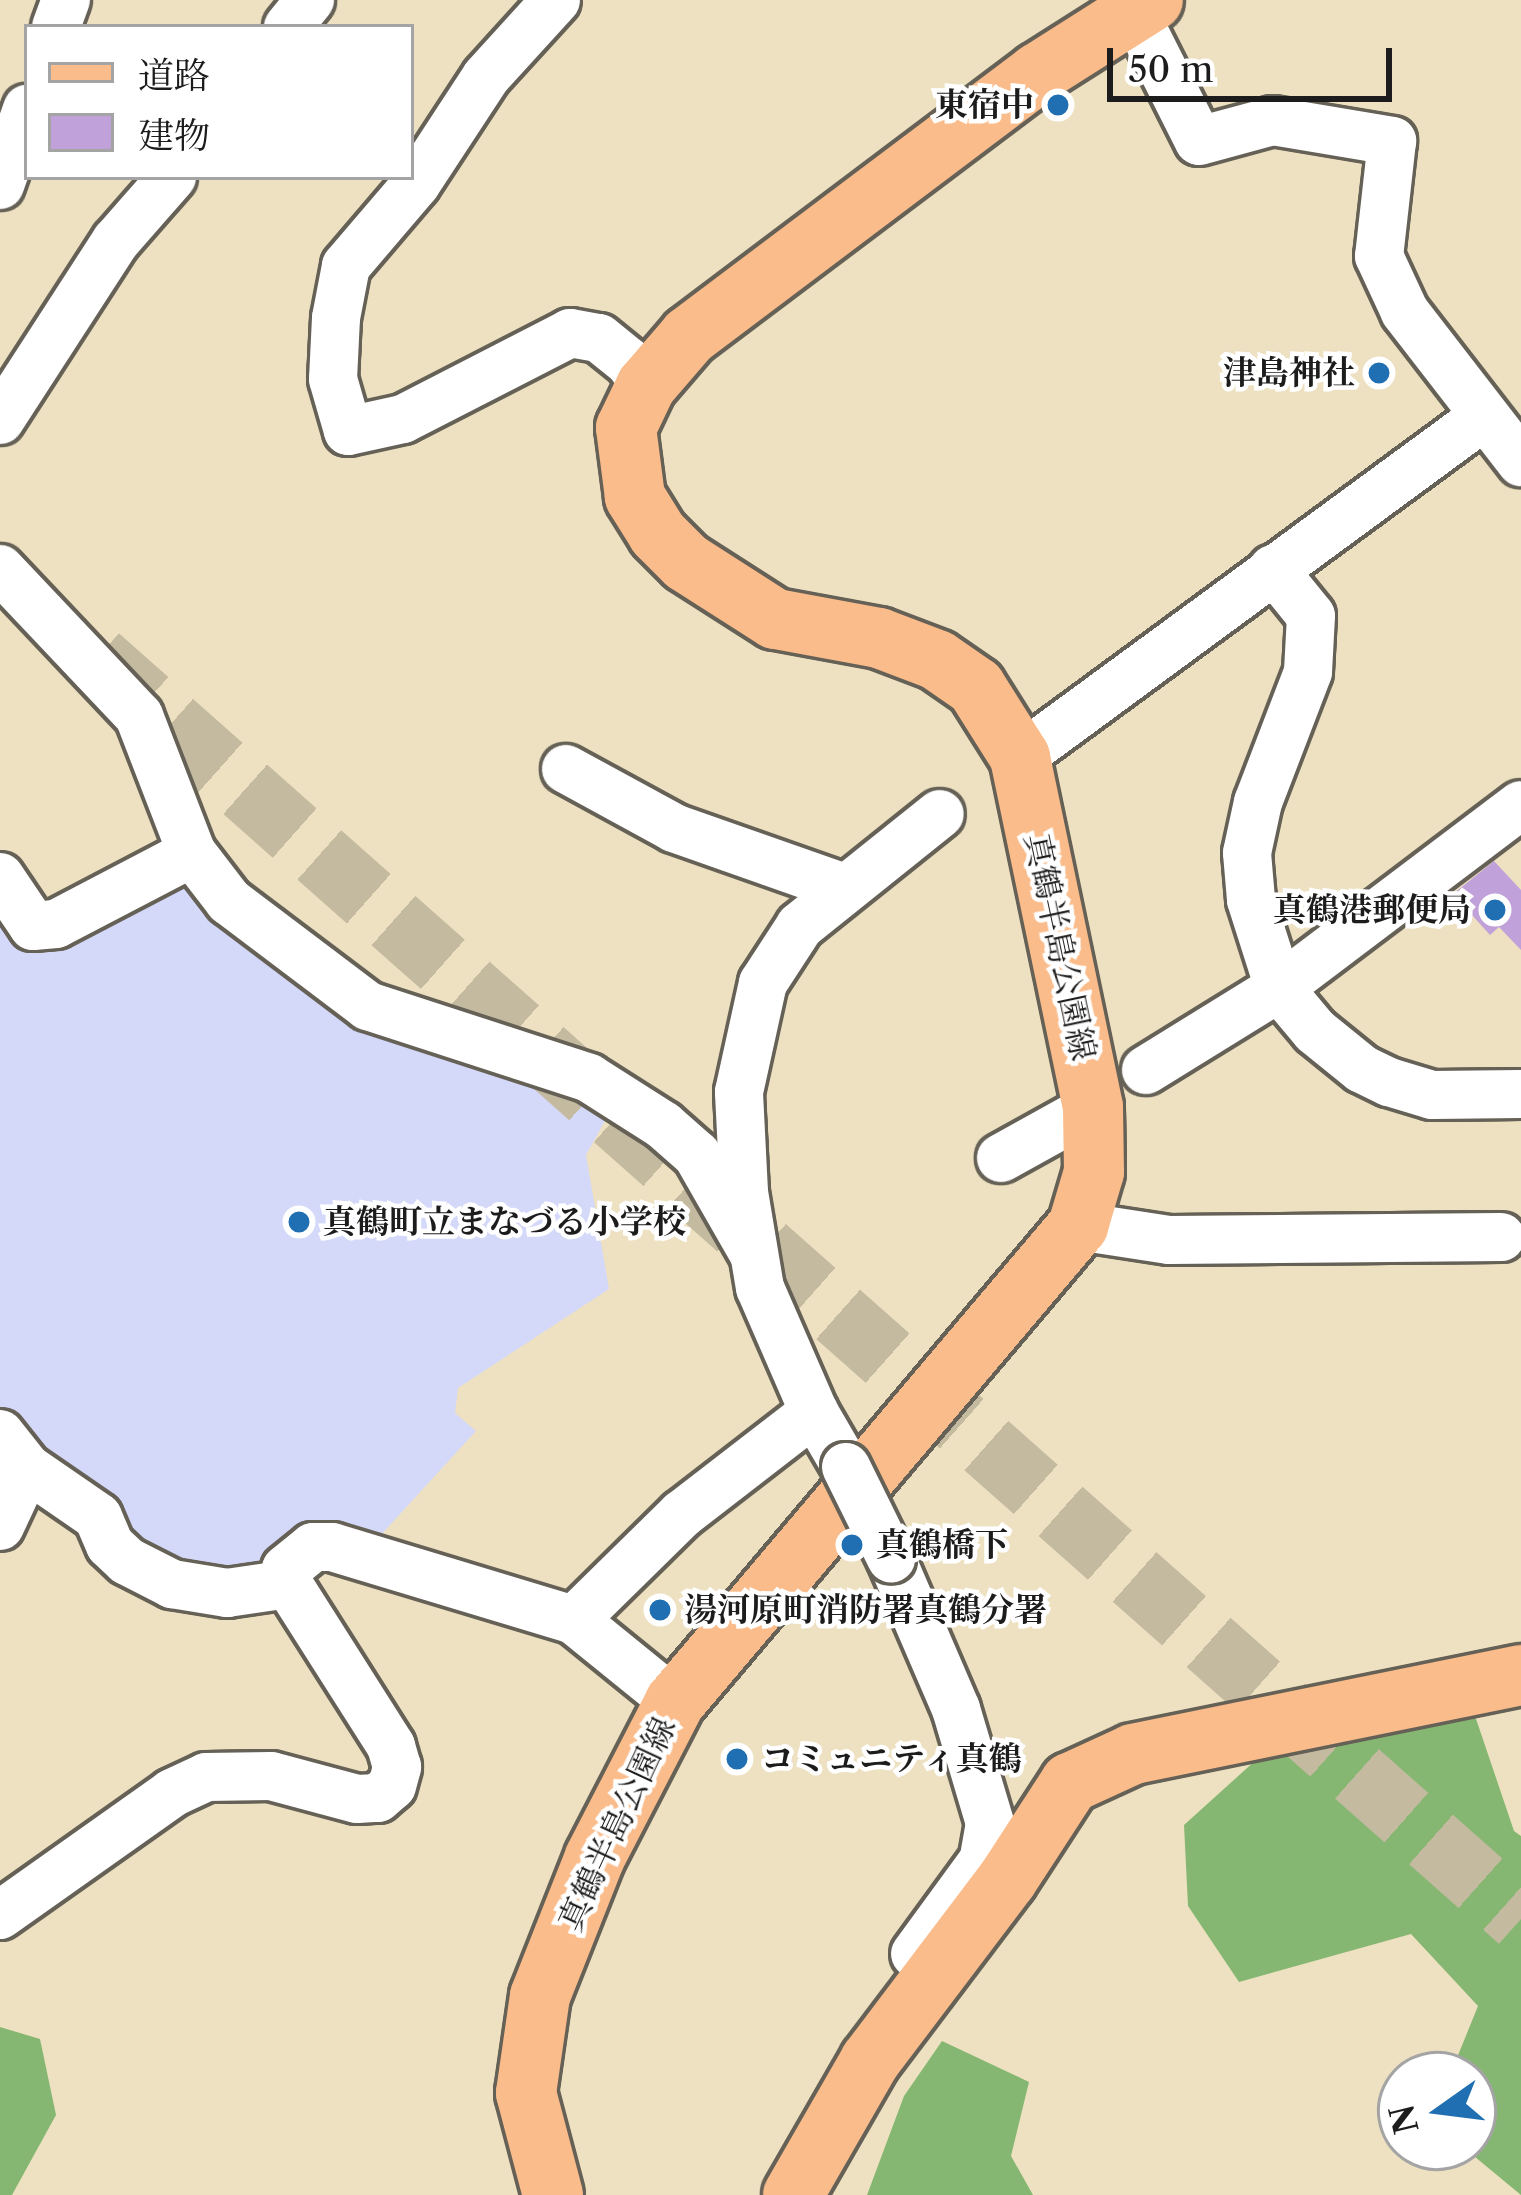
<!DOCTYPE html>
<meta charset="utf-8">
<style>
body{margin:0}
#map{position:relative;width:1521px;height:2195px;overflow:hidden;background:#eee1c1;font-family:"Libre Caslon Text","Noto Serif JP",serif}
div>[style]{position:absolute}
.built>*{inset:0;background:#d4d8f9}
.forest>*{inset:0;background:#86b772}
.building>*{inset:0;background:#c1a1d9}
.highway-tunnel>*{height:66px;margin-top:-33px;transform-origin:0;background:repeating-linear-gradient(90deg,#c4baa0 0 66px,transparent 0 99px)}
.roads{filter:drop-shadow(3px 0 #666156) drop-shadow(-3px 0 #666156) drop-shadow(0 3px #666156) drop-shadow(0 -3px #666156)}
.minor>*{height:48px;margin:-24px;padding:0 24px;transform-origin:24px;border-radius:24px;background:#fff}
.major>*{height:60px;margin:-30px;padding:0 30px;transform-origin:30px;border-radius:30px;background:#fabc8b}
.bridges{filter:drop-shadow(3px 0 #666156) drop-shadow(-3px 0 #666156) drop-shadow(0 3px #666156) drop-shadow(0 -3px #666156)}
.minor-bridge>*{height:48px;margin:-24px;padding:0 24px;transform-origin:24px;border-radius:24px;background:#fff}
.dots>*{width:33px;height:33px;translate:-50% -50%;box-sizing:border-box;border:6px solid #fff;border-radius:50%}
span{translate:-50% -50%;white-space:nowrap;text-align:center;line-height:1.15;-webkit-text-stroke:9px #fff;paint-order:stroke}
.poi-label{font-size:33px;color:#1c1c1c;font-weight:700}
.right{translate:-100% -50%;text-align:right}
.left{translate:0 -50%;text-align:left}
.street-label{font-size:33px;color:#1c1c1c}
.legend{position:absolute;left:24px;top:24px;width:390px;height:156px;box-sizing:border-box;background:#fff;border:3px solid #a4a4a4;margin:0;padding:15px 21px;list-style:none;font-size:36px;color:#1c1c1c}
.legend li{display:flex;align-items:center;gap:24px;height:60px}
.legend b{width:60px;border:3px solid #a4a4a4}
.north{position:absolute;left:1377px;top:2051px;width:120px;height:120px;box-sizing:border-box;background:#fff;border:3px solid #a4a4a4;border-radius:50%;rotate:256deg;font-size:33px;font-weight:700;line-height:48px;text-align:center;color:#1c1c1c}
.north::after{content:'';display:block;margin:auto;width:42px;height:54px;background:#1f6fb2;clip-path:polygon(50% 0,100% 100%,50% 72%,0 100%)}
.scale{position:absolute;left:1107px;top:48px;width:285px;height:54px;box-sizing:border-box;border:6px solid #1c1c1c;border-top:0;padding-left:15px;font-size:36px;line-height:42px;white-space:nowrap;color:#1c1c1c;-webkit-text-stroke:9px #fff;paint-order:stroke}
</style>
<div id="map">
<div class="built">
<div style="clip-path:polygon(174px 872px,356px 1004px,616px 1101px,586px 1155px,609px 1289px,458px 1388px,455px 1413px,476px 1431px,379px 1537px,284px 1541px,255px 1564px,221px 1572px,186px 1570px,135px 1548px,0 1418px,0 896px,12px 923px)"></div>
</div>
<div class="forest">
<div style="clip-path:polygon(1471px 1704px,1514px 1831px,1521px 1836px,1521px 2195px,1463px 2147px,1473px 2147px,1473px 2075px,1450px 2075px,1478px 2006px,1411px 1934px,1239px 1982px,1188px 1906px,1184px 1825px,1267px 1750px)"></div>
<div style="clip-path:polygon(0 2027px,40px 2039px,56px 2115px,12px 2195px,0 2195px)"></div>
<div style="clip-path:polygon(942px 2041px,1029px 2082px,1011px 2156px,1033px 2195px,867px 2195px,904px 2096px)"></div>
</div>
<div class="building">
<div style="clip-path:polygon(1494px 861px,1521px 890px,1521px 950px,1499px 927px,1490px 935px,1453px 894px)"></div>
</div>
<div class="highway-tunnel">
<div style="left:97px;top:658px;width:1902px;rotate:41.53deg"></div>
</div>
<div class="roads">
<div class="minor">
<div style="left:556px;top:0;width:104px;rotate:132.3deg"></div>
<div style="left:486px;top:77px;width:128px;rotate:123.2deg"></div>
<div style="left:416px;top:184px;width:108px;rotate:130.5deg"></div>
<div style="left:346px;top:266px;width:53px;rotate:100.9deg"></div>
<div style="left:336px;top:318px;width:61px;rotate:92.8deg"></div>
<div style="left:333px;top:379px;width:54px;rotate:73.9deg"></div>
<div style="left:348px;top:431px;width:56px;rotate:-12.3deg"></div>
<div style="left:403px;top:419px;width:188px;rotate:-27.2deg"></div>
<div style="left:570px;top:333px;width:29px;rotate:10deg"></div>
<div style="left:599px;top:338px;width:38px;rotate:39deg"></div>
<div style="left:629px;top:362px;width:29px;rotate:55deg"></div>
<div style="left:1134px;top:12px;width:144px;rotate:63.3deg"></div>
<div style="left:1199px;top:141px;width:77px;rotate:-15.1deg"></div>
<div style="left:1273px;top:121px;width:121px;rotate:9.5deg"></div>
<div style="left:1392px;top:141px;width:116px;rotate:96.4deg"></div>
<div style="left:1379px;top:256px;width:62px;rotate:65.1deg"></div>
<div style="left:1405px;top:312px;width:190px;rotate:52.3deg"></div>
<div style="left:56px;top:27px;width:29px;rotate:-70deg"></div>
<div style="left:288px;top:27px;width:35px;rotate:-51deg"></div>
<div style="left:0;top:185px;width:81px;rotate:-70.4deg"></div>
<div style="left:0;top:420px;width:213px;rotate:-57.1deg"></div>
<div style="left:116px;top:241px;width:85px;rotate:-48.8deg"></div>
<div style="left:0;top:569px;width:202px;rotate:46.6deg"></div>
<div style="left:139px;top:716px;width:147px;rotate:68.9deg"></div>
<div style="left:192px;top:853px;width:61px;rotate:52.4deg"></div>
<div style="left:229px;top:901px;width:174px;rotate:37.1deg"></div>
<div style="left:368px;top:1006px;width:232px;rotate:18deg"></div>
<div style="left:589px;top:1078px;width:88px;rotate:32.4deg"></div>
<div style="left:663px;top:1125px;width:45px;rotate:41.4deg"></div>
<div style="left:697px;top:1155px;width:111px;rotate:60.2deg"></div>
<div style="left:1273px;top:569px;width:60px;rotate:51deg"></div>
<div style="left:1311px;top:616px;width:56px;rotate:93.1deg"></div>
<div style="left:1308px;top:672px;width:139px;rotate:111deg"></div>
<div style="left:1258px;top:802px;width:52px;rotate:102.2deg"></div>
<div style="left:1247px;top:853px;width:47px;rotate:85.1deg"></div>
<div style="left:1251px;top:900px;width:92px;rotate:72.3deg"></div>
<div style="left:1279px;top:988px;width:56px;rotate:50.1deg"></div>
<div style="left:1315px;top:1031px;width:60px;rotate:39deg"></div>
<div style="left:1362px;top:1069px;width:30px;rotate:26deg"></div>
<div style="left:1389px;top:1082px;width:45px;rotate:16.8deg"></div>
<div style="left:1432px;top:1095px;width:89px;rotate:-0.6deg"></div>
<div style="left:1020px;top:757px;width:574px;rotate:-36.29deg"></div>
<div style="left:566px;top:769px;width:123px;rotate:28.6deg"></div>
<div style="left:674px;top:828px;width:180px;rotate:19.4deg"></div>
<div style="left:0;top:877px;width:59px;rotate:56deg"></div>
<div style="left:33px;top:926px;width:23px;rotate:-5deg"></div>
<div style="left:56px;top:924px;width:153px;rotate:-27.6deg"></div>
<div style="left:1146px;top:1070px;width:156px;rotate:-31.7deg"></div>
<div style="left:1279px;top:988px;width:303px;rotate:-37.1deg"></div>
<div style="left:1001px;top:1158px;width:105px;rotate:-29deg"></div>
<div style="left:1078px;top:1226px;width:92px;rotate:8.7deg"></div>
<div style="left:1169px;top:1240px;width:332px;rotate:-0.5deg"></div>
<div style="left:0;top:1434px;width:43px;rotate:51.5deg"></div>
<div style="left:846px;top:1467px;width:64px;rotate:-120.2deg"></div>
<div style="left:814px;top:1412px;width:135px;rotate:-113.5deg"></div>
<div style="left:760px;top:1288px;width:97px;rotate:-99.5deg"></div>
<div style="left:744px;top:1192px;width:100px;rotate:-92.9deg"></div>
<div style="left:739px;top:1092px;width:112px;rotate:-77.6deg"></div>
<div style="left:763px;top:983px;width:68px;rotate:-57deg"></div>
<div style="left:800px;top:926px;width:179px;rotate:-38.7deg"></div>
<div style="left:0;top:1526px;width:64px;rotate:-65deg"></div>
<div style="left:27px;top:1468px;width:86px;rotate:34.6deg"></div>
<div style="left:98px;top:1517px;width:30px;rotate:67deg"></div>
<div style="left:110px;top:1545px;width:23px;rotate:43deg"></div>
<div style="left:127px;top:1561px;width:51px;rotate:27.1deg"></div>
<div style="left:172px;top:1584px;width:56px;rotate:9.3deg"></div>
<div style="left:227px;top:1593px;width:62px;rotate:-8.4deg"></div>
<div style="left:891px;top:1558px;width:164px;rotate:66.7deg"></div>
<div style="left:956px;top:1709px;width:119px;rotate:73.4deg"></div>
<div style="left:990px;top:1823px;width:39px;rotate:100deg"></div>
<div style="left:983px;top:1861px;width:115px;rotate:126.2deg"></div>
<div style="left:574px;top:1620px;width:151px;rotate:-44.5deg"></div>
<div style="left:682px;top:1514px;width:167px;rotate:-37.7deg"></div>
<div style="left:0;top:1915px;width:211px;rotate:-35.3deg"></div>
<div style="left:172px;top:1793px;width:38px;rotate:-25deg"></div>
<div style="left:206px;top:1777px;width:65px;rotate:-0.9deg"></div>
<div style="left:271px;top:1776px;width:89px;rotate:15deg"></div>
<div style="left:357px;top:1799px;width:21px;rotate:-3deg"></div>
<div style="left:378px;top:1798px;width:18px;rotate:-41deg"></div>
<div style="left:392px;top:1786px;width:20px;rotate:-75deg"></div>
<div style="left:397px;top:1767px;width:22px;rotate:-106deg"></div>
<div style="left:391px;top:1746px;width:192px;rotate:-122.4deg"></div>
<div style="left:288px;top:1584px;width:15px;rotate:-98deg"></div>
<div style="left:286px;top:1569px;width:35px;rotate:-39deg"></div>
<div style="left:313px;top:1547px;width:19px"></div>
<div style="left:332px;top:1547px;width:253px;rotate:16.8deg"></div>
<div style="left:574px;top:1620px;width:130px;rotate:39.1deg"></div>
</div>
<div class="major">
<div style="left:553px;top:2195px;width:106px;rotate:-104.8deg"></div>
<div style="left:526px;top:2093px;width:98px;rotate:-81.8deg"></div>
<div style="left:540px;top:1996px;width:149px;rotate:-68.4deg"></div>
<div style="left:595px;top:1857px;width:174px;rotate:-62.7deg"></div>
<div style="left:675px;top:1702px;width:624px;rotate:-49.75deg"></div>
<div style="left:1078px;top:1226px;width:56px;rotate:-73.5deg"></div>
<div style="left:1094px;top:1172px;width:65px;rotate:-90.9deg"></div>
<div style="left:1093px;top:1107px;width:358px;rotate:-101.8deg"></div>
<div style="left:1020px;top:757px;width:83px;rotate:-122.2deg"></div>
<div style="left:976px;top:687px;width:47px;rotate:-145.3deg"></div>
<div style="left:937px;top:660px;width:62px;rotate:-159.2deg"></div>
<div style="left:879px;top:638px;width:106px;rotate:-169.6deg"></div>
<div style="left:775px;top:619px;width:106px;rotate:-147.4deg"></div>
<div style="left:686px;top:562px;width:40px;rotate:-135deg"></div>
<div style="left:658px;top:534px;width:44px;rotate:-121.9deg"></div>
<div style="left:635px;top:497px;width:70px;rotate:-97.4deg"></div>
<div style="left:626px;top:428px;width:47px;rotate:-64.5deg"></div>
<div style="left:646px;top:386px;width:66px;rotate:-49.3deg"></div>
<div style="left:689px;top:336px;width:437px;rotate:-37deg"></div>
<div style="left:1038px;top:73px;width:136px;rotate:-32.4deg"></div>
<div style="left:793px;top:2195px;width:155px;rotate:-60.1deg"></div>
<div style="left:870px;top:2061px;width:227px;rotate:-52.9deg"></div>
<div style="left:1007px;top:1880px;width:116px;rotate:-57deg"></div>
<div style="left:1070px;top:1783px;width:69px;rotate:-24.7deg"></div>
<div style="left:1133px;top:1754px;width:396px;rotate:-11.5deg"></div>
</div>
</div>
<div class="bridges">
<div class="minor-bridge">
<div style="left:846px;top:1467px;width:102px;rotate:63.7deg"></div>
</div>
</div>
<div class="dots">
<div style="left:1058px;top:105px;background:#1f6fb2"></div>
<div style="left:1379px;top:373px;background:#1f6fb2"></div>
<div style="left:1495px;top:910px;background:#1f6fb2"></div>
<div style="left:299px;top:1222px;background:#1f6fb2"></div>
<div style="left:852px;top:1545px;background:#1f6fb2"></div>
<div style="left:660px;top:1610px;background:#1f6fb2"></div>
<div style="left:737px;top:1759px;background:#1f6fb2"></div>
</div>
<div class="poi-label">
<span class="right" style="left:1034px;top:105px">東宿中</span>
<span class="right" style="left:1355px;top:373px">津島神社</span>
<span class="right" style="left:1471px;top:910px">真鶴港郵便局</span>
<span class="left" style="left:323px;top:1222px">真鶴町立まなづる小学校</span>
<span class="left" style="left:876px;top:1545px">真鶴橋下</span>
<span class="left" style="left:684px;top:1610px">湯河原町消防署真鶴分署</span>
<span class="left" style="left:761px;top:1759px">コミュニティ真鶴</span>
</div>
<div class="street-label">
<span style="left:1060px;top:947px;rotate:78deg">真鶴半島公園線</span>
<span style="left:617px;top:1824px;rotate:-65deg">真鶴半島公園線</span>
</div>
<ul class="legend">
<li><b style="height:15px;background:#fabc8b"></b>道路</li>
<li><b style="height:33px;background:#c1a1d9"></b>建物</li>
</ul>
<div class="north">N</div>
<div class="scale">50 m</div>
</div>
